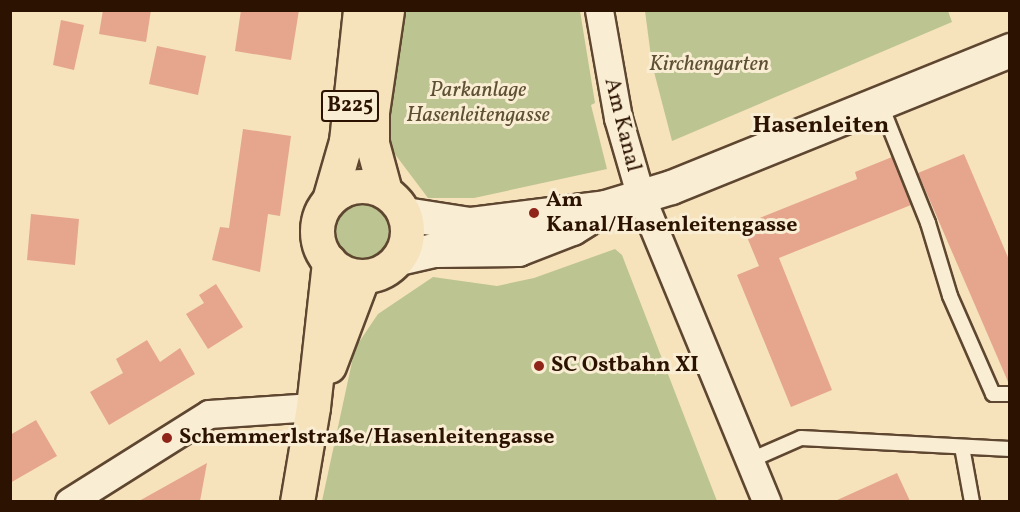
<!DOCTYPE html>
<meta charset="utf-8">
<style>
body{margin:0}
#map{position:relative;width:1020px;height:512px;overflow:hidden;background:#f6e3bc;font-family:Vollkorn,serif}
div>[style]{position:absolute}
.green>*{inset:0;background:#bcc491}
.round{border-radius:50%}
.building>*{inset:0;background:#e5a68d}
.roads{filter:drop-shadow(2px 0 #5e4630) drop-shadow(-2px 0 #5e4630) drop-shadow(0 2px #5e4630) drop-shadow(0 -2px #5e4630)}
.lane>*{height:14px;margin:-7px;padding:0 7px;transform-origin:7px;border-radius:7px;background:#f9edd3}
.street>*{height:27px;margin:-13.5px;padding:0 13.5px;transform-origin:13.5px;border-radius:13.5px;background:#f9edd3}
.secondary>*{height:33px;margin:-16.5px;padding:0 16.5px;transform-origin:16.5px;border-radius:16.5px;background:#f9edd3}
.primary>*{height:33px;margin:-16.5px;padding:0 16.5px;transform-origin:16.5px;border-radius:16.5px;background:#f6e3bc}
.primary>.ring{margin:-16.5px;padding:0;box-sizing:content-box;background:none;border:33px solid #f6e3bc;border-radius:50%}
.dots>*{width:16px;height:16px;translate:-50% -50%;box-sizing:border-box;border:3px solid #f9edd3;border-radius:50%}
span{translate:-50% -50%;white-space:nowrap;text-align:center;line-height:1.15;-webkit-text-stroke:6px #f9edd3;paint-order:stroke}
.shield-label span{padding:2px 4px;background:#f9edd3;border:2px solid;border-radius:4px;-webkit-text-stroke-width:0}
.shield-label{font-size:21px;color:#2c1201;font-weight:700}
.park-label{font-size:22px;color:#5e5033;font-style:italic}
.street-label{font-size:22px;color:#2c1201}
.poi-label{font-size:22px;color:#2c1201;font-weight:700}
.left{translate:0 -50%;text-align:left}
.neighbourhood-label{font-size:24px;color:#2c1201;font-weight:700}
.frame{position:absolute;inset:0;border:12px solid #2c1201;pointer-events:none}
</style>
<div id="map">
<div class="green">
<div style="clip-path:polygon(398px 11px,580px 11px,595px 103px,591px 105px,607px 169px,474px 198px,428px 198px,382px 137px)"></div>
<div style="clip-path:polygon(948px 11px,952px 22px,672px 141px,652px 64px,645px 11px)"></div>
<div class="round" style="left:333px;top:200px;width:60px;height:60px"></div>
<div style="clip-path:polygon(615px 249px,622px 255px,717px 501px,322px 501px,355px 348px,378px 314px,433px 277px,497px 286px,534px 278px)"></div>
</div>
<div class="building">
<div style="clip-path:polygon(103px 10px,151px 10px,146px 42px,99px 34px)"></div>
<div style="clip-path:polygon(241px 10px,299px 10px,291px 60px,235px 51px)"></div>
<div style="clip-path:polygon(61px 20px,84px 25px,74px 70px,53px 65px)"></div>
<div style="clip-path:polygon(157px 46px,206px 56px,198px 95px,149px 84px)"></div>
<div style="clip-path:polygon(243px 129px,291px 136px,280px 216px,268px 214px,260px 272px,212px 260px,220px 227px,229px 228px)"></div>
<div style="clip-path:polygon(964px 154px,1010px 262px,1009px 384px,918px 173px)"></div>
<div style="clip-path:polygon(892px 157px,911px 205px,779px 258px,832px 390px,791px 407px,737px 275px,759px 266px,742px 225px,857px 179px,855px 172px)"></div>
<div style="clip-path:polygon(31px 214px,79px 219px,75px 265px,27px 260px)"></div>
<div style="clip-path:polygon(216px 284px,243px 327px,208px 349px,186px 314px,204px 303px,199px 295px)"></div>
<div style="clip-path:polygon(147px 340px,160px 362px,180px 348px,195px 374px,109px 425px,90px 392px,123px 373px,116px 359px)"></div>
<div style="clip-path:polygon(36px 420px,57px 456px,10px 483px,10px 435px)"></div>
<div style="clip-path:polygon(207px 463px,200px 501px,139px 501px)"></div>
<div style="clip-path:polygon(897px 473px,910px 501px,835px 501px)"></div>
</div>
<div class="roads">
<div class="lane">
<div style="left:880px;top:103px;width:129px;rotate:68.2deg"></div>
<div style="left:928px;top:223px;width:76px;rotate:73.2deg"></div>
<div style="left:950px;top:296px;width:107px;rotate:66.3deg"></div>
<div style="left:993px;top:394px;width:17px"></div>
<div style="left:962px;top:447px;width:56px;rotate:79.7deg"></div>
<div style="left:753px;top:459px;width:52px;rotate:-23.6deg"></div>
<div style="left:801px;top:438px;width:209px;rotate:3deg"></div>
</div>
<div class="street">
<div style="left:599px;top:10px;width:110px;rotate:80deg"></div>
<div style="left:618px;top:118px;width:82px;rotate:73.8deg"></div>
<div style="left:641px;top:197px;width:330px;rotate:67.6deg"></div>
<div style="left:69px;top:502px;width:165px;rotate:-32.2deg"></div>
<div style="left:209px;top:414px;width:104px;rotate:-3.9deg"></div>
</div>
<div class="secondary">
<div style="left:405px;top:214px;width:65px;rotate:8.9deg"></div>
<div style="left:469px;top:224px;width:137px;rotate:-7.1deg"></div>
<div style="left:605px;top:207px;width:69px;rotate:-16.9deg"></div>
<div style="left:671px;top:187px;width:366px;rotate:-22deg"></div>
<div style="left:399px;top:258px;width:37px;rotate:-13deg"></div>
<div style="left:435px;top:250px;width:83px;rotate:-0.7deg"></div>
<div style="left:518px;top:249px;width:58px;rotate:-21.3deg"></div>
<div style="left:572px;top:228px;width:34px;rotate:-32deg"></div>
</div>
<div class="primary">
<div class="ring" style="left:317px;top:186px;width:57px;height:57px"></div>
<div style="left:385px;top:191px;width:50px;rotate:-105.2deg"></div>
<div style="left:372px;top:143px;width:31px;rotate:-90deg"></div>
<div style="left:372px;top:112px;width:103px;rotate:-81.6deg"></div>
<div style="left:329px;top:200px;width:61px;rotate:-73.9deg"></div>
<div style="left:346px;top:141px;width:132px;rotate:-83.9deg"></div>
<div style="left:329px;top:366px;width:96px;rotate:-69.3deg"></div>
<div style="left:297px;top:502px;width:96px;rotate:-80.4deg"></div>
<div style="left:313px;top:407px;width:147px;rotate:-83.7deg"></div>
</div>
</div>
<div class="dots">
<div style="left:534px;top:213px;background:#8f2418"></div>
<div style="left:539px;top:366px;background:#8f2418"></div>
<div style="left:167px;top:438px;background:#8f2418"></div>
</div>
<div class="shield-label">
<span style="left:350px;top:106px">B225</span>
</div>
<div class="park-label">
<span style="left:709px;top:65px">Kirchengarten</span>
<span style="left:478px;top:103px">Parkanlage<br>Hasenleitengasse</span>
</div>
<div class="street-label">
<span style="left:622px;top:125px;rotate:76deg">Am Kanal</span>
</div>
<div class="poi-label">
<span class="left" style="left:546px;top:213px">Am<br>Kanal/Hasenleitengasse</span>
<span class="left" style="left:551px;top:366px">SC Ostbahn XI</span>
<span class="left" style="left:179px;top:438px">Schemmerlstraße/Hasenleitengasse</span>
</div>
<div class="neighbourhood-label">
<span style="left:821px;top:127px">Hasenleiten</span>
</div>
<div class="frame"></div>
</div>
